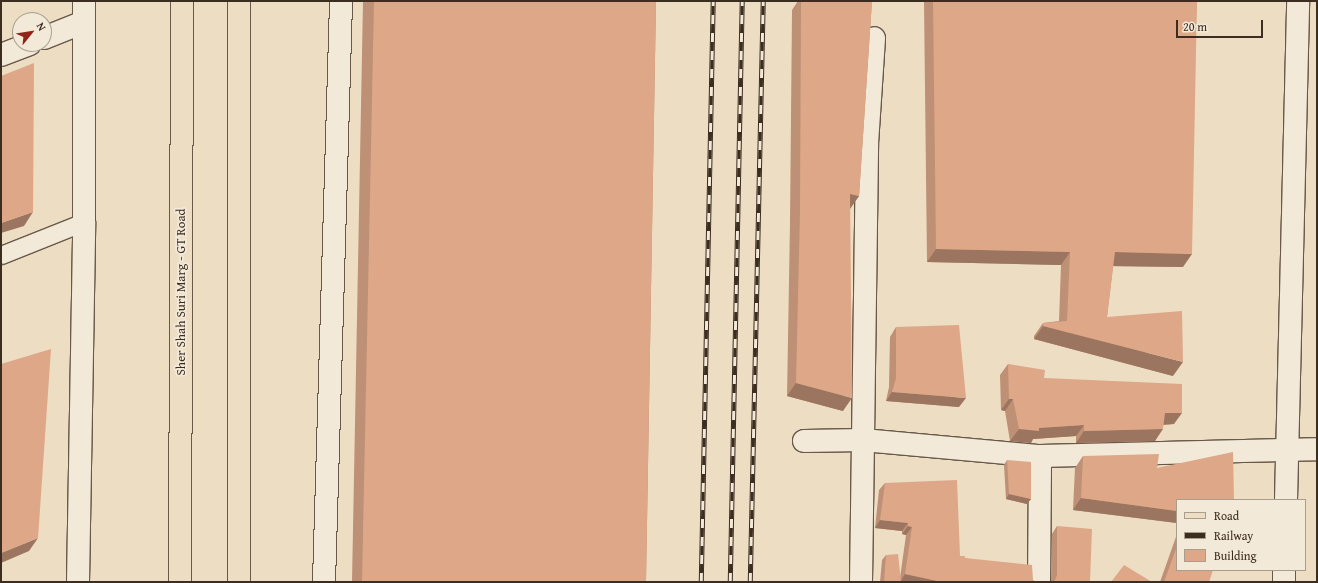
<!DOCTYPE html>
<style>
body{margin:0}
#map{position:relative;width:1318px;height:583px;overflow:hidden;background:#edddc3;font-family:"Gentium Book Plus",serif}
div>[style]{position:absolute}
.roads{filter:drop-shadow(1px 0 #685949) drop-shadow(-1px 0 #685949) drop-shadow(0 1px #685949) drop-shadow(0 -1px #685949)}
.service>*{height:17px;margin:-8.5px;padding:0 8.5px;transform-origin:8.5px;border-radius:8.5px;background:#f3e9d8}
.minor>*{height:22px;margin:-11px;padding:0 11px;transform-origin:11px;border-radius:11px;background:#f3e9d8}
.primary>*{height:22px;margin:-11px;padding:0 11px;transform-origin:11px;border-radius:11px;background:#edddc3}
.rail>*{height:4.5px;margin-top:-2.25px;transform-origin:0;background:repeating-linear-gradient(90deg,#f3e9d8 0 9px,#3b2d20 0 18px);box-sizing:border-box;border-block:1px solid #3b2d20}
.wall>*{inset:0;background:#be9075}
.shaded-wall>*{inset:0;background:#9b755f}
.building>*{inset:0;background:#dda788}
span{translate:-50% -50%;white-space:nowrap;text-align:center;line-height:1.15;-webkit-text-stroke:3.5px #f3e9d8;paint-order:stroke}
.street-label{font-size:13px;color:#3b2d20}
.frame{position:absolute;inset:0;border:2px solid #3b2d20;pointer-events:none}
.legend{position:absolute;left:1176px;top:499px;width:130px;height:72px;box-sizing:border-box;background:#f3e9d8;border:1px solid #a99e8e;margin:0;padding:5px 7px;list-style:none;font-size:12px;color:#3b2d20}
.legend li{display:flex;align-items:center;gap:8px;height:20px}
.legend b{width:20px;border:1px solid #a99e8e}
.north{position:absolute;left:12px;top:12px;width:40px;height:40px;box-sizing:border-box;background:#f3e9d8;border:1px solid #a99e8e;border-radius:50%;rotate:60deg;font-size:11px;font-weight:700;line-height:16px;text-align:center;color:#3b2d20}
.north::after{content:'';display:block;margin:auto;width:14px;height:18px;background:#8f2418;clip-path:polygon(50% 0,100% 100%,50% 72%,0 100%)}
.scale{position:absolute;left:1176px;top:20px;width:87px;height:18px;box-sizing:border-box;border:2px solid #3b2d20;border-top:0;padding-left:5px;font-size:12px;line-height:14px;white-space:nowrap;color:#3b2d20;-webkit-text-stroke:3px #f3e9d8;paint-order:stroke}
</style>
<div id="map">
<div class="roads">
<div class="service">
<div style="left:1px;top:255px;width:89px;rotate:-21.7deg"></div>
</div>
<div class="minor">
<div style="left:44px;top:38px;width:43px;rotate:-21.8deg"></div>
<div style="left:1px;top:55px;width:31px;rotate:-21deg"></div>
<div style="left:804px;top:441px;width:59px;rotate:-1deg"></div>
<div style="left:863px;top:440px;width:178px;rotate:5.2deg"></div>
<div style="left:1040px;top:456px;width:277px;rotate:-1.4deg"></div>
<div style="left:1286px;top:500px;width:499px;rotate:-88.6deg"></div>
<div style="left:78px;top:582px;width:360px;rotate:-89deg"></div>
<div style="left:84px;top:222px;width:221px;rotate:-90deg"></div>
<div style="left:324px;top:582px;width:581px;rotate:-88.32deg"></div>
<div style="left:861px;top:582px;width:438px;rotate:-89.2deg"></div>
<div style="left:867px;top:144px;width:106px;rotate:-86.2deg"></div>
<div style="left:1039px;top:582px;width:126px;rotate:-89.5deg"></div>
<div style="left:1284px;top:582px;width:12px;rotate:-90deg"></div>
</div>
<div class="primary">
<div style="left:239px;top:1px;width:581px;rotate:90deg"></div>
<div style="left:180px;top:582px;width:581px;rotate:-89.8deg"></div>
</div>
</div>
<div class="rail">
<div style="left:701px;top:582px;width:581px;rotate:-88.82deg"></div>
<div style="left:730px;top:582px;width:581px;rotate:-88.82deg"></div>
<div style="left:750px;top:582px;width:581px;rotate:-88.72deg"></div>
</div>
<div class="wall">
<div style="clip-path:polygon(363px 1px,656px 1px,646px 582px,352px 582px)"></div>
<div style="clip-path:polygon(798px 1px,872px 1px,859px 196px,850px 208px,843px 411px,787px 396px,790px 223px,792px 10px)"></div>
<div style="clip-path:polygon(924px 1px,1197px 1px,1183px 267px,1113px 266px,1107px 317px,1173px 376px,1034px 339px,1034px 336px,1043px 323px,1059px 321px,1061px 265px,927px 262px)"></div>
<div style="clip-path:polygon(896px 327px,959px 407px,886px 401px,889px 387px,890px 337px)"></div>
<div style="clip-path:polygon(1008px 364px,1044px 378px,1174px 424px,1163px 425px,1155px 441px,1076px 443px,1076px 436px,1033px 439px,1031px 443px,1010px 441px,1005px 411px,1001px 410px,1000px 375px)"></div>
<div style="clip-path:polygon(1083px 456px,1157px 468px,1177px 500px,1177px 523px,1073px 510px,1075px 468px)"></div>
<div style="clip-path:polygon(1007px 460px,1031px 499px,1027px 504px,1006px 499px,1004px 465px)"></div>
<div style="clip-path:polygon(885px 483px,960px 556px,965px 558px,1033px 580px,1035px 582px,880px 582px,882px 560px,886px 555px,900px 578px,906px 535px,902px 534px,902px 531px,875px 528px,879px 490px)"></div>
<div style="clip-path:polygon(1057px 526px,1090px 582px,1051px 582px,1052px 534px)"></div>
<div style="clip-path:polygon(1177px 534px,1177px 570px,1209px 582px,1160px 582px)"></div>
</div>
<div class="shaded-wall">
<div style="clip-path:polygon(850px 194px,859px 196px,850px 209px)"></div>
<div style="clip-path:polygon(33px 212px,24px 226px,1px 233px,1px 223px)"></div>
<div style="clip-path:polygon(936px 249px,1070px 252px,1061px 265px,927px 262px)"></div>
<div style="clip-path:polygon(1115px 252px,1192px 254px,1183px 267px,1105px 266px)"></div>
<div style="clip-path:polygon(1043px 326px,1183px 362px,1173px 376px,1034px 339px)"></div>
<div style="clip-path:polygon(796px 383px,852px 398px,843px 411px,787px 396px)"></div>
<div style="clip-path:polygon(892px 392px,966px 398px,959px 407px,886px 401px)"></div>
<div style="clip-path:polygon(1009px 399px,1013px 399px,1005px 411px,1001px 410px)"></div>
<div style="clip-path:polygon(1165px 413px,1182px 413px,1174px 424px,1157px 425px)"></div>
<div style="clip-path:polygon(1084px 425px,1076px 436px,1033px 439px,1031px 443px,1010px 441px,1019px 429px)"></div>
<div style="clip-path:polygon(1163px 429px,1155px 441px,1076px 443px,1084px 431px)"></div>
<div style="clip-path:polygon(1009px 494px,1031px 499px,1027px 504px,1006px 499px)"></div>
<div style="clip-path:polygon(1081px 498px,1177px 511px,1177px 523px,1073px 510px)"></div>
<div style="clip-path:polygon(880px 520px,908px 523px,902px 531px,875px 528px)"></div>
<div style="clip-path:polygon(908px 526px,912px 527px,906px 535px,902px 534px)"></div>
<div style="clip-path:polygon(38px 538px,29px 551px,1px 563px,1px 553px)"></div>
<div style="clip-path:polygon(905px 574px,942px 582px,900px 582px)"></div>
</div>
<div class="building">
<div style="clip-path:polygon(374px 1px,656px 1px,646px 582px,362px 582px)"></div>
<div style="clip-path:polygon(801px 1px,872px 1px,859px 196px,850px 194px,852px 398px,796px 383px,800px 210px)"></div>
<div style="clip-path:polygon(933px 1px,1197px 1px,1192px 254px,1115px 252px,1107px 317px,1182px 311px,1183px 362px,1043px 326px,1043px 323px,1067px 321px,1070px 252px,936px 249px)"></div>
<div style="clip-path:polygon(34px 63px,33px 212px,1px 223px,1px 76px)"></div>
<div style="clip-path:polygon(959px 325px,966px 398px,892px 392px,896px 378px,896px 327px)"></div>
<div style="clip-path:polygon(51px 349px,38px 538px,1px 553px,1px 364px)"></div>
<div style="clip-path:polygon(1008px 364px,1045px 370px,1044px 378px,1182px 384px,1182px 413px,1165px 413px,1163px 429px,1084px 431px,1084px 425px,1039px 428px,1039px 431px,1019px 429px,1013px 399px,1009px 399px)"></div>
<div style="clip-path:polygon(1233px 452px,1234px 500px,1177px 500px,1177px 511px,1081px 498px,1083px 456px,1159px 454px,1157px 468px)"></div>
<div style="clip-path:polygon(1007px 460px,1031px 462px,1031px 499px,1009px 494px)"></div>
<div style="clip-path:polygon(957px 480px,960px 556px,965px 556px,965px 558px,1032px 565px,1033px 580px,1035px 582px,942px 582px,905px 574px,912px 527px,908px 526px,908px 523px,880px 520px,885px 483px)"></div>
<div style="clip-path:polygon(1057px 526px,1092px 529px,1090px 582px,1054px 582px,1055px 580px,1057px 575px)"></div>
<div style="clip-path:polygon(1177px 546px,1177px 570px,1213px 570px,1209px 582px,1164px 582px)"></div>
<div style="clip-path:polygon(898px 554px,901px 582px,884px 582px,886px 555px)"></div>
<div style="clip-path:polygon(1124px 565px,1152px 582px,1111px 582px)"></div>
</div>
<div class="street-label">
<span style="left:181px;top:292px;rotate:-90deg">Sher Shah Suri Marg - GT Road</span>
</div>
<div class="frame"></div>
<ul class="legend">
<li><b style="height:5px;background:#edddc3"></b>Road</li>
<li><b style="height:5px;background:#3b2d20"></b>Railway</li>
<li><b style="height:11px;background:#dda788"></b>Building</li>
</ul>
<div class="north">N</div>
<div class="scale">20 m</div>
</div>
